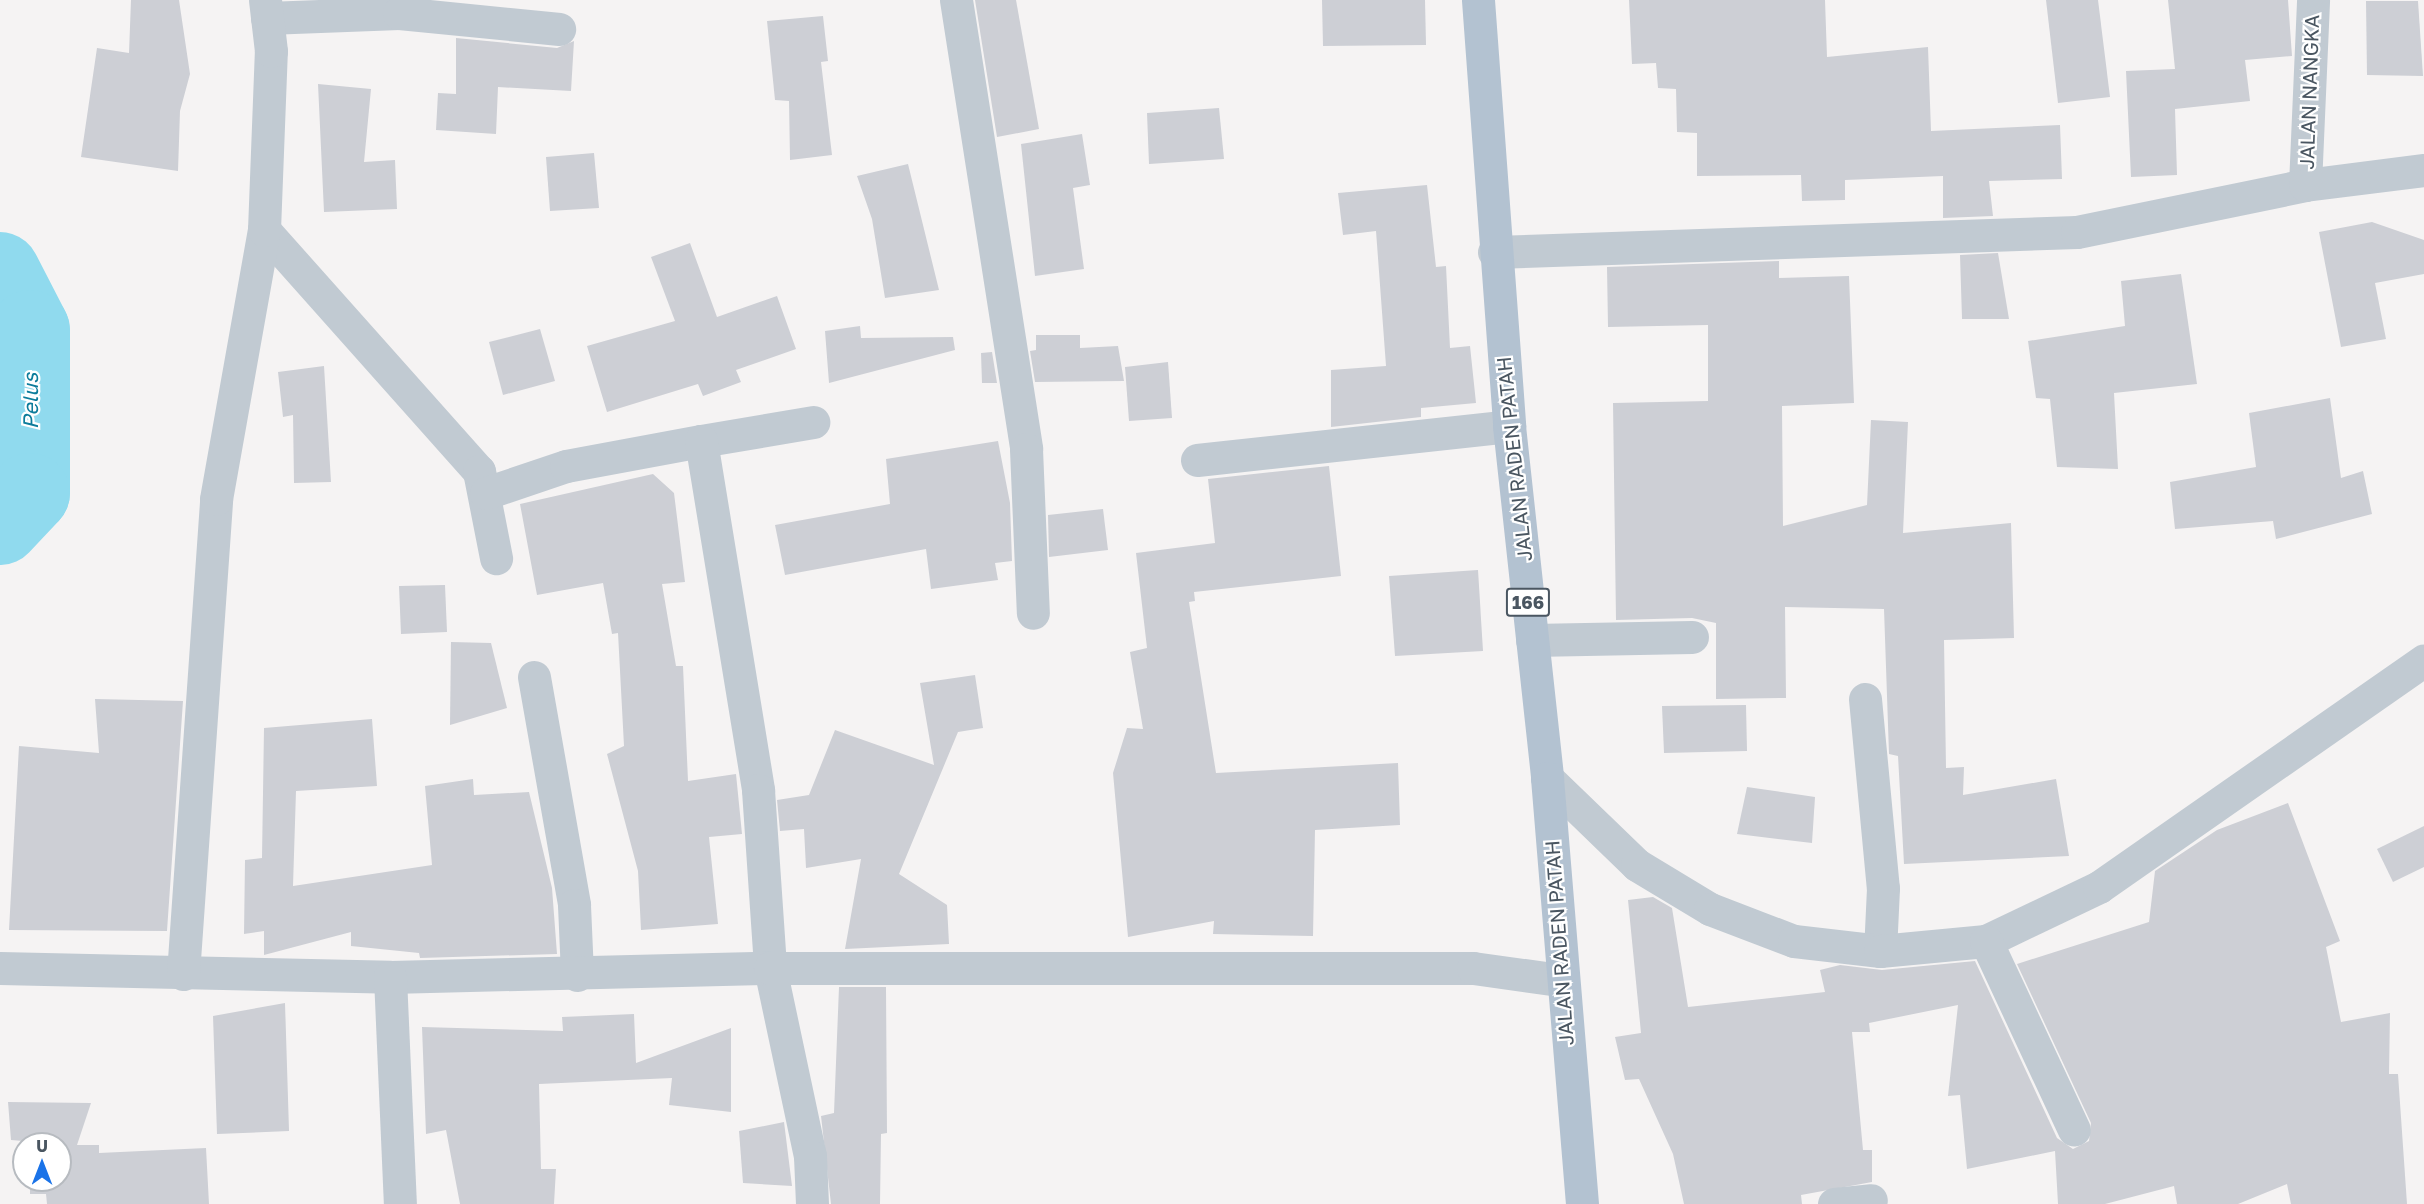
<!DOCTYPE html>
<style>
body{margin:0}
#map{position:relative;width:2424px;height:1204px;overflow:hidden;background:#f5f3f3;font-family:"Golos Text",sans-serif}
div>[style]{position:absolute}
.river>*{height:80px;margin:-40px;padding:0 40px;transform-origin:40px;border-radius:40px;background:#90daee}
.building>*{inset:0;background:#cdcfd5}
.minor>*{height:33px;margin:-16.5px;padding:0 16.5px;transform-origin:16.5px;border-radius:16.5px;background:#c1cad2}
.primary>*{height:33px;margin:-16.5px;padding:0 16.5px;transform-origin:16.5px;border-radius:16.5px;background:#b3c2d1}
span{translate:-50% -50%;white-space:nowrap;text-align:center;line-height:1.15;-webkit-text-stroke:4.5px #fff;paint-order:stroke}
.shield-label span{padding:2px 4px;background:#fff;border:2px solid;border-radius:4px;-webkit-text-stroke-width:0}
.shield-label{font-size:18px;color:#4a5661;font-weight:700}
.street-label{font-size:20px;color:#4a5661}
.water-label{font-size:21px;color:#0c7c9b;font-style:italic}
.north{position:absolute;left:12px;top:1132px;width:60px;height:60px;box-sizing:border-box;background:#fff;border:2px solid #b7bbc0;border-radius:50%;rotate:0deg;font-size:16px;font-weight:700;line-height:24px;text-align:center;color:#4a5661}
.north::after{content:'';display:block;margin:auto;width:21px;height:27px;background:#1a73e8;clip-path:polygon(50% 0,100% 100%,50% 72%,0 100%)}
</style>
<div id="map">
<div class="river">
<div style="left:0;top:272px;width:65px;rotate:62.7deg"></div>
<div style="left:30px;top:330px;width:163px;rotate:90deg"></div>
<div style="left:30px;top:493px;width:44px;rotate:133.2deg"></div>
</div>
<div class="building">
<div style="clip-path:polygon(131px 0,179px 0,190px 74px,180px 111px,178px 171px,81px 157px,97px 48px,129px 53px)"></div>
<div style="clip-path:polygon(975px 0,1016px 0,1039px 129px,997px 137px)"></div>
<div style="clip-path:polygon(1322px 0,1425px 0,1426px 45px,1323px 46px)"></div>
<div style="clip-path:polygon(1629px 0,1825px 0,1827px 57px,1928px 47px,1931px 131px,2060px 125px,2062px 179px,1989px 181px,1993px 216px,1943px 218px,1943px 176px,1845px 180px,1845px 200px,1802px 201px,1801px 175px,1697px 176px,1697px 133px,1677px 132px,1676px 89px,1658px 88px,1656px 63px,1632px 64px)"></div>
<div style="clip-path:polygon(2046px 0,2098px 0,2110px 97px,2058px 103px)"></div>
<div style="clip-path:polygon(2168px 0,2288px 0,2292px 56px,2245px 60px,2250px 101px,2175px 109px,2177px 175px,2131px 177px,2126px 71px,2175px 69px)"></div>
<div style="clip-path:polygon(2366px 1px,2418px 1px,2423px 76px,2367px 75px)"></div>
<div style="clip-path:polygon(823px 16px,828px 61px,821px 62px,832px 155px,790px 160px,789px 101px,775px 100px,767px 21px)"></div>
<div style="clip-path:polygon(456px 38px,557px 48px,574px 41px,571px 91px,498px 87px,496px 134px,436px 130px,438px 93px,456px 94px)"></div>
<div style="clip-path:polygon(318px 84px,371px 89px,364px 162px,395px 160px,397px 209px,324px 212px)"></div>
<div style="clip-path:polygon(1219px 108px,1224px 159px,1149px 164px,1147px 113px)"></div>
<div style="clip-path:polygon(1082px 134px,1090px 185px,1073px 188px,1084px 269px,1035px 276px,1021px 144px)"></div>
<div style="clip-path:polygon(594px 153px,599px 208px,550px 211px,546px 157px)"></div>
<div style="clip-path:polygon(908px 164px,939px 290px,885px 298px,872px 219px,857px 176px)"></div>
<div style="clip-path:polygon(1427px 185px,1436px 267px,1446px 266px,1450px 348px,1470px 346px,1476px 403px,1421px 408px,1421px 417px,1331px 427px,1331px 370px,1386px 366px,1376px 231px,1343px 235px,1338px 193px)"></div>
<div style="clip-path:polygon(2372px 222px,2424px 240px,2424px 274px,2375px 283px,2386px 339px,2341px 347px,2319px 232px)"></div>
<div style="clip-path:polygon(690px 243px,717px 317px,777px 296px,796px 349px,736px 370px,741px 382px,703px 396px,698px 384px,607px 412px,587px 346px,675px 321px,651px 257px)"></div>
<div style="clip-path:polygon(1998px 253px,2009px 319px,1962px 319px,1960px 255px)"></div>
<div style="clip-path:polygon(1779px 261px,1779px 278px,1849px 276px,1854px 403px,1782px 406px,1783px 526px,1867px 505px,1871px 420px,1908px 422px,1903px 533px,2011px 523px,2014px 638px,1944px 640px,1946px 768px,1964px 767px,1963px 795px,2056px 779px,2069px 856px,1904px 864px,1898px 756px,1889px 754px,1884px 609px,1785px 607px,1786px 698px,1716px 699px,1716px 623px,1692px 618px,1616px 620px,1613px 403px,1708px 401px,1708px 325px,1608px 327px,1607px 267px)"></div>
<div style="clip-path:polygon(2181px 274px,2197px 384px,2114px 393px,2118px 469px,2057px 467px,2050px 399px,2036px 398px,2028px 341px,2125px 326px,2121px 281px)"></div>
<div style="clip-path:polygon(860px 326px,861px 338px,953px 337px,955px 350px,829px 383px,825px 331px)"></div>
<div style="clip-path:polygon(540px 329px,555px 381px,503px 395px,489px 342px)"></div>
<div style="clip-path:polygon(1036px 335px,1080px 335px,1080px 348px,1118px 346px,1124px 381px,1035px 382px,1030px 351px,1036px 350px)"></div>
<div style="clip-path:polygon(992px 352px,997px 383px,982px 383px,981px 353px)"></div>
<div style="clip-path:polygon(1168px 362px,1172px 418px,1129px 421px,1125px 367px)"></div>
<div style="clip-path:polygon(324px 366px,331px 482px,294px 483px,293px 415px,283px 417px,278px 372px)"></div>
<div style="clip-path:polygon(2330px 398px,2341px 478px,2363px 471px,2372px 514px,2276px 539px,2273px 521px,2175px 529px,2170px 482px,2256px 467px,2249px 413px)"></div>
<div style="clip-path:polygon(998px 441px,1010px 503px,1012px 561px,995px 563px,998px 580px,931px 589px,926px 549px,785px 575px,775px 525px,890px 504px,886px 459px)"></div>
<div style="clip-path:polygon(1329px 466px,1341px 576px,1194px 592px,1195px 601px,1189px 602px,1216px 773px,1398px 763px,1400px 825px,1315px 830px,1313px 936px,1213px 934px,1214px 921px,1128px 937px,1113px 773px,1127px 728px,1143px 729px,1130px 652px,1147px 648px,1136px 553px,1215px 543px,1208px 479px)"></div>
<div style="clip-path:polygon(653px 474px,674px 493px,685px 582px,662px 584px,676px 666px,683px 666px,688px 781px,736px 774px,742px 834px,709px 837px,718px 924px,641px 930px,638px 871px,607px 754px,624px 746px,618px 633px,612px 634px,603px 583px,537px 595px,520px 504px)"></div>
<div style="clip-path:polygon(1103px 509px,1108px 550px,1049px 557px,1048px 515px)"></div>
<div style="clip-path:polygon(1478px 570px,1483px 651px,1395px 656px,1389px 576px)"></div>
<div style="clip-path:polygon(445px 585px,447px 632px,401px 634px,399px 586px)"></div>
<div style="clip-path:polygon(451px 642px,491px 643px,507px 708px,450px 725px)"></div>
<div style="clip-path:polygon(975px 675px,983px 728px,958px 732px,899px 874px,947px 905px,949px 944px,845px 949px,861px 859px,806px 868px,804px 829px,780px 831px,777px 800px,809px 795px,835px 730px,934px 765px,920px 683px)"></div>
<div style="clip-path:polygon(95px 699px,183px 701px,167px 931px,9px 930px,19px 746px,99px 753px)"></div>
<div style="clip-path:polygon(1746px 705px,1747px 751px,1664px 753px,1662px 706px)"></div>
<div style="clip-path:polygon(372px 719px,377px 786px,296px 791px,293px 886px,432px 865px,425px 786px,473px 779px,474px 795px,529px 792px,552px 888px,557px 954px,420px 958px,419px 953px,351px 946px,351px 932px,264px 955px,264px 931px,244px 934px,245px 860px,262px 858px,264px 728px)"></div>
<div style="clip-path:polygon(1747px 787px,1815px 797px,1812px 843px,1737px 834px)"></div>
<div style="clip-path:polygon(2288px 803px,2340px 941px,2326px 947px,2341px 1022px,2390px 1013px,2389px 1074px,2398px 1074px,2407px 1204px,2291px 1204px,2287px 1184px,2238px 1204px,2177px 1204px,2174px 1186px,2105px 1204px,2058px 1204px,2055px 1151px,1967px 1169px,1960px 1095px,1948px 1096px,1958px 1005px,1869px 1023px,1870px 1032px,1852px 1032px,1863px 1150px,1872px 1150px,1872px 1182px,1801px 1195px,1802px 1204px,1684px 1204px,1673px 1154px,1639px 1079px,1625px 1080px,1615px 1037px,1641px 1033px,1628px 900px,1653px 897px,1672px 908px,1688px 1007px,1825px 992px,1820px 970px,1840px 965px,1882px 970px,1975px 961px,2057px 1138px,2073px 1149px,2089px 1141px,2091px 1123px,2017px 964px,2149px 922px,2155px 871px,2217px 830px)"></div>
<div style="clip-path:polygon(2424px 826px,2424px 867px,2393px 882px,2377px 849px)"></div>
<div style="clip-path:polygon(839px 987px,886px 987px,887px 1133px,881px 1134px,880px 1204px,831px 1204px,821px 1116px,834px 1113px)"></div>
<div style="clip-path:polygon(285px 1003px,289px 1131px,217px 1134px,213px 1016px)"></div>
<div style="clip-path:polygon(634px 1014px,636px 1063px,731px 1028px,731px 1112px,669px 1105px,672px 1078px,539px 1084px,541px 1169px,556px 1169px,554px 1204px,460px 1204px,446px 1130px,426px 1134px,422px 1027px,563px 1031px,562px 1017px)"></div>
<div style="clip-path:polygon(8px 1102px,91px 1103px,77px 1145px,99px 1145px,99px 1153px,206px 1148px,209px 1204px,47px 1204px,46px 1194px,30px 1194px,30px 1180px,60px 1180px,60px 1144px,11px 1140px)"></div>
<div style="clip-path:polygon(784px 1122px,792px 1186px,743px 1183px,739px 1131px)"></div>
</div>
<div class="minor">
<div style="left:956px;top:0;width:454px;rotate:81.1deg"></div>
<div style="left:1026px;top:449px;width:164px;rotate:87.6deg"></div>
<div style="left:267px;top:18px;width:132px;rotate:-2.2deg"></div>
<div style="left:399px;top:13px;width:161px;rotate:5.7deg"></div>
<div style="left:2305px;top:185px;width:185px;rotate:-87.5deg"></div>
<div style="left:264px;top:230px;width:323px;rotate:48.3deg"></div>
<div style="left:479px;top:471px;width:89px;rotate:78.9deg"></div>
<div style="left:1494px;top:252px;width:583px;rotate:-1.96deg"></div>
<div style="left:2077px;top:232px;width:233px;rotate:-11.6deg"></div>
<div style="left:2305px;top:185px;width:120px;rotate:-7.2deg"></div>
<div style="left:701px;top:441px;width:114px;rotate:-9.6deg"></div>
<div style="left:1197px;top:460px;width:314px;rotate:-6.2deg"></div>
<div style="left:486px;top:493px;width:84px;rotate:-18.6deg"></div>
<div style="left:566px;top:466px;width:137px;rotate:-10.5deg"></div>
<div style="left:701px;top:441px;width:354px;rotate:80.7deg"></div>
<div style="left:758px;top:790px;width:178px;rotate:86.1deg"></div>
<div style="left:770px;top:968px;width:192px;rotate:78deg"></div>
<div style="left:810px;top:1156px;width:48px;rotate:87.6deg"></div>
<div style="left:1532px;top:640px;width:160px;rotate:-1.1deg"></div>
<div style="left:534px;top:677px;width:231px;rotate:80deg"></div>
<div style="left:574px;top:905px;width:70px;rotate:87.5deg"></div>
<div style="left:1865px;top:699px;width:190px;rotate:84.6deg"></div>
<div style="left:1883px;top:888px;width:63px;rotate:92.7deg"></div>
<div style="left:1547px;top:778px;width:125px;rotate:44deg"></div>
<div style="left:1637px;top:865px;width:85px;rotate:31.1deg"></div>
<div style="left:1710px;top:909px;width:90px;rotate:20.9deg"></div>
<div style="left:1794px;top:941px;width:87px;rotate:6.6deg"></div>
<div style="left:1880px;top:951px;width:106px;rotate:-5.4deg"></div>
<div style="left:1986px;top:941px;width:125px;rotate:-25.5deg"></div>
<div style="left:2099px;top:887px;width:396px;rotate:-34.9deg"></div>
<div style="left:1986px;top:941px;width:208px;rotate:65deg"></div>
<div style="left:0;top:968px;width:390px;rotate:1.3deg"></div>
<div style="left:390px;top:977px;width:380px;rotate:-1.4deg"></div>
<div style="left:770px;top:968px;width:703px"></div>
<div style="left:1473px;top:968px;width:88px;rotate:7.9deg"></div>
<div style="left:183px;top:974px;width:476px;rotate:-86deg"></div>
<div style="left:216px;top:499px;width:273px;rotate:-79.9deg"></div>
<div style="left:264px;top:230px;width:179px;rotate:-87.8deg"></div>
<div style="left:271px;top:51px;width:51px;rotate:-96.7deg"></div>
<div style="left:390px;top:977px;width:227px;rotate:87.5deg"></div>
<div style="left:1834px;top:1204px;width:37px;rotate:-6deg"></div>
</div>
<div class="primary">
<div style="left:1478px;top:0;width:427px;rotate:85.8deg"></div>
<div style="left:1509px;top:426px;width:354px;rotate:83.8deg"></div>
<div style="left:1547px;top:778px;width:427px;rotate:85.3deg"></div>
</div>
<div class="shield-label">
<span style="left:1528px;top:602px">166</span>
</div>
<div class="street-label">
<span style="left:2309px;top:92px;rotate:-88deg">JALAN NANGKA</span>
<span style="left:1514px;top:459px;rotate:-96deg">JALAN RADEN PATAH</span>
<span style="left:1559px;top:943px;rotate:-94deg">JALAN RADEN PATAH</span>
</div>
<div class="water-label">
<span style="left:30px;top:401px;rotate:-90deg">Pelus</span>
</div>
<div class="north">U</div>
</div>
